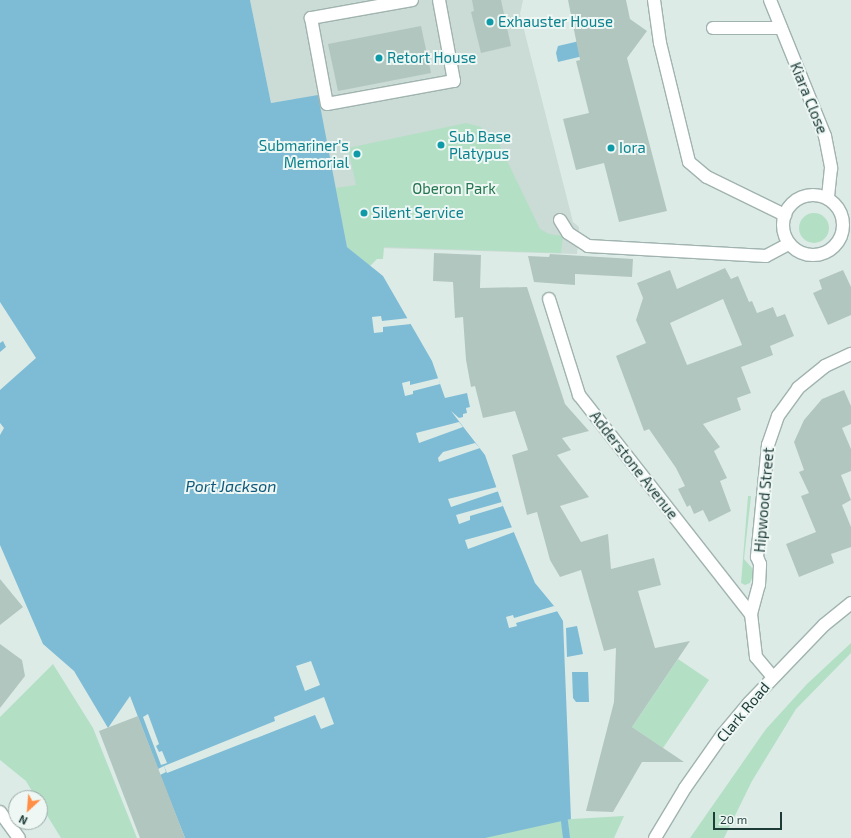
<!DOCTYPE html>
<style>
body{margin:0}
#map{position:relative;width:851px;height:838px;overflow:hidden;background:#ddebe7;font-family:"Exo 2",sans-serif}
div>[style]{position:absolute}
.built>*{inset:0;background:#cbdbd6}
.green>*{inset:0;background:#b3dfc5}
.round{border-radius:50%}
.water>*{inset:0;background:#7ebcd6}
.pier>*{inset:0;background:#ddebe7}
.stream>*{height:7px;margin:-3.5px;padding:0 3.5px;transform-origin:3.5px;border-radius:3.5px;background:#7ebcd6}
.building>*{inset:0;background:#b2c6c0}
.roads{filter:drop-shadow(1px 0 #a0b3af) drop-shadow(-1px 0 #a0b3af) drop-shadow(0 1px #a0b3af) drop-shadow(0 -1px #a0b3af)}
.lane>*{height:12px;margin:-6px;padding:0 6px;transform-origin:6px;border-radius:6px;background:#fff}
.lane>.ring{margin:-6px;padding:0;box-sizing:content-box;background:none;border:12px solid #fff;border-radius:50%}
.street>*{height:12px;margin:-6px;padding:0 6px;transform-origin:6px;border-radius:6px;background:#fff}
.secondary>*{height:12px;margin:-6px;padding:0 6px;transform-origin:6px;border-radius:6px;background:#fff}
.dots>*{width:11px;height:11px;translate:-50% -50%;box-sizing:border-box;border:2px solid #eef7f4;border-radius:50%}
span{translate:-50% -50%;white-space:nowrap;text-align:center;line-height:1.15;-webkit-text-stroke:4px #eef7f4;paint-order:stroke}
.culture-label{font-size:15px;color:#0d838f}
.left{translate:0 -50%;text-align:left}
.right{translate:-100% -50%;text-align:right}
.street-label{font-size:15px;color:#1d3c38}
.park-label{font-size:15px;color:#247650}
.water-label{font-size:16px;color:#125b7c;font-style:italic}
.north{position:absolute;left:8px;top:790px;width:40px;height:40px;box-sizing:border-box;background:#eef7f4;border:1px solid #9aaca9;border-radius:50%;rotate:206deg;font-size:11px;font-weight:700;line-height:16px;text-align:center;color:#1d3c38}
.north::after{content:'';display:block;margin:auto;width:14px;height:18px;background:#ff8f47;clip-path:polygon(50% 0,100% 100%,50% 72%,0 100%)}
.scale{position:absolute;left:713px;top:812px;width:69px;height:18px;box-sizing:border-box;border:2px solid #1d3c38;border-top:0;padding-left:5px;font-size:12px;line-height:14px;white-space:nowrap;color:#1d3c38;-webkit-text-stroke:3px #eef7f4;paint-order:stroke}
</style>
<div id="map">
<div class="built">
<div style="clip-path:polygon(250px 0,523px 0,520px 14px,573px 222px,579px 227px,577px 254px,347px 247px,295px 99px,271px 103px)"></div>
</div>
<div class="green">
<div style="clip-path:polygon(466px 123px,481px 127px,489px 138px,495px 136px,540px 229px,549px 234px,563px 236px,561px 253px,384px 247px,383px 259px,377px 259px,370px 266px,347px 247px,336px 188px,356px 185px,348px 148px)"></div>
<div class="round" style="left:799px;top:213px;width:30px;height:30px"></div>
<div style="clip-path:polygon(748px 496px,751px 496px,744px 559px,752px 568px,753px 576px,750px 583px,745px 585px,741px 583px)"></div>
<div style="clip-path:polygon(851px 643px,851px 653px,796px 709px,752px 781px,724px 838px,690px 838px,766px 729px,807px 684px)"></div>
<div style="clip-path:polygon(678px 659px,709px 680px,663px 748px,632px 727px)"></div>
<div style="clip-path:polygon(53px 664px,93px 728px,137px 838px,61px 838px,40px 804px,40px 798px,36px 798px,26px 781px,0 760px,0 717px)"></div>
<div style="clip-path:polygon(624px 816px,614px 838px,475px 838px,555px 820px)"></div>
</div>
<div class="water">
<div style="clip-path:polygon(0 0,250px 0,271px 103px,318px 95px,347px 247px,383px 276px,432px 361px,445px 398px,467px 393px,470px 407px,466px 408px,467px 413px,463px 414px,463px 417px,459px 418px,451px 411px,485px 455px,503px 506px,535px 583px,554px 606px,563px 621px,571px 819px,485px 838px,185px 838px,160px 775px,166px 772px,164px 766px,158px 769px,130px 696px,108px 728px,74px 671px,43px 644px,0 545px,0 435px,4px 428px,0 423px)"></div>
<div style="clip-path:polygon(605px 35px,608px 50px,558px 62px,556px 53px,558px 46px)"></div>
<div style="clip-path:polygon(577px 626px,583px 654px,567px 657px,566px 628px)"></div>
<div style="clip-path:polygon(572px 672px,588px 672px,589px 702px,576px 702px,573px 698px)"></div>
</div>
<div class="pier">
<div style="clip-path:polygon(0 302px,36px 358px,0 390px,0 352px,6px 347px,3px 341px,0 343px)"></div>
<div style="clip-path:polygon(381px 316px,382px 321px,409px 318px,411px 324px,383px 327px,383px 332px,374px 333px,372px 317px)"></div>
<div style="clip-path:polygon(439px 378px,440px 384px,413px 391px,413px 394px,405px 396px,402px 383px,410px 381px,410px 385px)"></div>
<div style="clip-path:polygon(459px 422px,463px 427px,419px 443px,416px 433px)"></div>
<div style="clip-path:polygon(475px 443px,480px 448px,439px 462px,438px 458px,443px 452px)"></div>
<div style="clip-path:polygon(497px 487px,499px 491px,451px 507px,448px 499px)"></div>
<div style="clip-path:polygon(502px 502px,503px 506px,470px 516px,470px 520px,459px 524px,456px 515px)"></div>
<div style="clip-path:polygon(513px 527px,514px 532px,468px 549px,465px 540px)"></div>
<div style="clip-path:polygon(554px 606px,558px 611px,516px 623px,517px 626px,509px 628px,506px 617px,513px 615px,514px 618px)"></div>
<div style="clip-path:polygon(311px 661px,320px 685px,305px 691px,296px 666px)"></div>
<div style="clip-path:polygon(324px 697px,334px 724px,321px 729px,315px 715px,167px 773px,164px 766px,275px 721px,274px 717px)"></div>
<div style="clip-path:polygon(148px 714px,159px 744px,156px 746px,159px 752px,162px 751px,167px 763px,161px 765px,143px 717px)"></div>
</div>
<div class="stream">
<div style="left:564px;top:821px;width:17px;rotate:83deg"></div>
</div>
<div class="building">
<div style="clip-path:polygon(472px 0,501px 0,511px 46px,481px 53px,471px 12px,474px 11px)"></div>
<div style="clip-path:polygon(568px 0,626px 0,630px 19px,647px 31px,627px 58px,667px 211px,619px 222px,604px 163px,576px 170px,563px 119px,589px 113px,576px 61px,580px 60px)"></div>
<div style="clip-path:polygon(421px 26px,431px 73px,338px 91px,328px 44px)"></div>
<div style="clip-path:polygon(434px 253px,481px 255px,480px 288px,527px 287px,565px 404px,589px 431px,562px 438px,571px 450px,557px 455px,589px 497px,560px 506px,581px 542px,608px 534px,611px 569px,654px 558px,661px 585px,638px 591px,655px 648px,690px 641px,632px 727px,684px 762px,642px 762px,613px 812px,586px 811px,614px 702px,616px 648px,604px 651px,581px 570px,560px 577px,550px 560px,537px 512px,527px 515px,512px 455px,528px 450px,515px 411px,483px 418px,475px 386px,471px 387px,466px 360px,463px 317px,455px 318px,453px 282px,433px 281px)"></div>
<div style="clip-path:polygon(550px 254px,633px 259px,632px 277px,575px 274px,575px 285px,534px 282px,528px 256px,549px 257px)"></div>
<div style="clip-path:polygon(evenodd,725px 268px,731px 279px,738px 276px,749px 302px,752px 301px,757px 313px,773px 307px,777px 317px,785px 314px,794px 336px,770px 346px,773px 355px,741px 367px,751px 393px,737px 398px,741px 410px,703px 424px,720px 447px,714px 451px,727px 478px,720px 481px,731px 511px,709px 522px,703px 510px,694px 514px,690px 505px,687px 507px,678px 489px,685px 486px,676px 468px,649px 429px,644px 431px,616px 356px,646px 343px,636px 320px,643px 298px,637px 283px,670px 270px,677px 289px,725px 268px,723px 299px,742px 345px,687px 365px,670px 323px,723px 299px)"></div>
<div style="clip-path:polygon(843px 270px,851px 287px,851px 315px,828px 325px,813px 293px,822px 289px,819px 280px)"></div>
<div style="clip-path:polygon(844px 390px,851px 406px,851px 424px,842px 428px,851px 449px,851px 471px,841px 475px,851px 500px,842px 505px,851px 527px,851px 547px,831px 554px,834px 563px,799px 577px,786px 544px,816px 532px,801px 496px,809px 493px,799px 472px,804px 470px,794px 442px,804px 420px,822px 399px)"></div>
<div style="clip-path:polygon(0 579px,23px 607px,0 625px)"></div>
<div style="clip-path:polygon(0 644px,22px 660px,25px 676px,0 708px)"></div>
<div style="clip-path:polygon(138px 716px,158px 768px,185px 838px,140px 838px,99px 731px)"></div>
</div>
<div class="roads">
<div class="lane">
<div style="left:412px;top:0;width:103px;rotate:169.9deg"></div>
<div style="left:311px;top:18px;width:87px;rotate:79.5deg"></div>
<div style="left:327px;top:104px;width:129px;rotate:-10.3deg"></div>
<div style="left:454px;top:81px;width:82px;rotate:-100.5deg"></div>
<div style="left:654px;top:0;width:43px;rotate:82.1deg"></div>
<div style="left:660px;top:43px;width:122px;rotate:76.3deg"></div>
<div style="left:689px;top:162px;width:23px;rotate:40deg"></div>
<div style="left:707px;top:177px;width:87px;rotate:26deg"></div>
<div style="left:770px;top:0;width:147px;rotate:68deg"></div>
<div style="left:825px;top:136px;width:33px;rotate:79deg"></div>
<div style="left:831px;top:168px;width:31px;rotate:96deg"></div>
<div style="left:713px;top:28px;width:68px"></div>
<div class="ring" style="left:783px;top:195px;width:48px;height:48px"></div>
<div style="left:560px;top:220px;width:15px;rotate:58deg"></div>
<div style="left:568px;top:233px;width:24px;rotate:33deg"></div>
<div style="left:588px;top:246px;width:178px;rotate:3.2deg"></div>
<div style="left:766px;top:256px;width:26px;rotate:-28deg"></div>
</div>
<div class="street">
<div style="left:549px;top:299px;width:101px;rotate:72.6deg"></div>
<div style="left:579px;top:395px;width:278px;rotate:51.9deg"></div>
<div style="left:772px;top:676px;width:25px;rotate:-130deg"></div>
<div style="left:756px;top:657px;width:43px;rotate:-96.6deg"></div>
<div style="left:751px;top:614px;width:30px;rotate:-75deg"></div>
<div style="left:759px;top:585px;width:21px;rotate:-87deg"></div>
<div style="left:760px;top:564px;width:8px;rotate:-113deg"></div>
<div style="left:757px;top:557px;width:113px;rotate:-84.4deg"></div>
<div style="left:768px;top:445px;width:31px;rotate:-71deg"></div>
<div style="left:778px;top:416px;width:34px;rotate:-54deg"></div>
<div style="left:798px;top:388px;width:35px;rotate:-39deg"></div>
<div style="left:825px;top:366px;width:29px;rotate:-25deg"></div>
</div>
<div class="secondary">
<div style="left:0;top:812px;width:32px;rotate:54deg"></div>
<div style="left:655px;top:838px;width:58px;rotate:-59deg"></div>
<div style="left:685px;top:788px;width:66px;rotate:-54.9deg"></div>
<div style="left:723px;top:734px;width:40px;rotate:-50deg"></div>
<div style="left:749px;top:703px;width:108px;rotate:-46.1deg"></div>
<div style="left:824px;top:625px;width:35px;rotate:-39deg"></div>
</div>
</div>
<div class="dots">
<div style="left:490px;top:22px;background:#0f9aa8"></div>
<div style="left:379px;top:58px;background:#0f9aa8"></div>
<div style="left:441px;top:145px;background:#0f9aa8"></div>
<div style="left:611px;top:148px;background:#0f9aa8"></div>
<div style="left:357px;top:154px;background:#0f9aa8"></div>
<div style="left:364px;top:213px;background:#0f9aa8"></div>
</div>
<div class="culture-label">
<span class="left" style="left:498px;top:22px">Exhauster House</span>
<span class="left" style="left:387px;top:58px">Retort House</span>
<span class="left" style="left:449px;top:145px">Sub Base<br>Platypus</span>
<span class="right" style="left:349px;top:154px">Submariner's<br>Memorial</span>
<span class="left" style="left:619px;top:148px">Iora</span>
<span class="left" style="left:372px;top:213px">Silent Service</span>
</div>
<div class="street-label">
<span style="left:809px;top:98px;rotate:68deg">Kiara Close</span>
<span style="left:634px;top:465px;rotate:52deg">Adderstone Avenue</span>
<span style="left:764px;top:500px;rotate:-85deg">Hipwood Street</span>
<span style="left:743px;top:712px;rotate:-50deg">Clark Road</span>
</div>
<div class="park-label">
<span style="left:454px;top:189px">Oberon Park</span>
</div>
<div class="water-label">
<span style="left:231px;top:486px">Port Jackson</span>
</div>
<div class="north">N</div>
<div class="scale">20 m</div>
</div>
